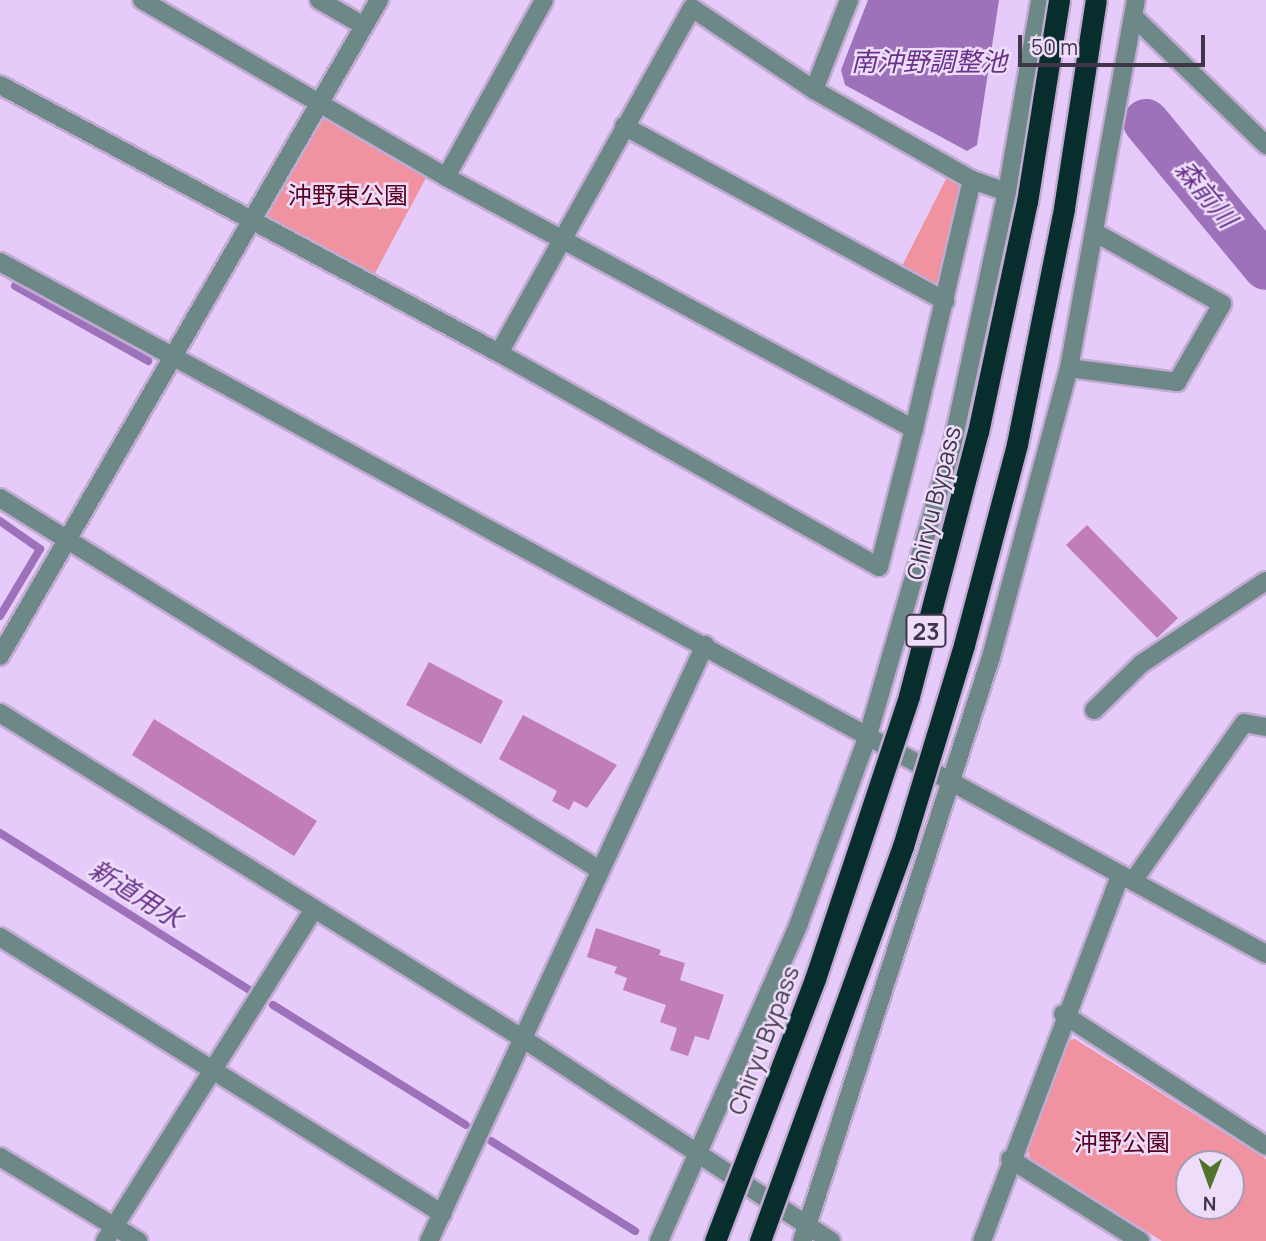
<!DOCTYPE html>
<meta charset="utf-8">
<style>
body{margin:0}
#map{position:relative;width:1266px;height:1241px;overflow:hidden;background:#e6cbfa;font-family:Manrope,"Noto Sans JP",sans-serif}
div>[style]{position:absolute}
.green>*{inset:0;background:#f0929f}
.water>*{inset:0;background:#9d72bb}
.stream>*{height:8px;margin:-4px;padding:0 4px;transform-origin:4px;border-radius:4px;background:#9d72bb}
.river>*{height:46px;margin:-23px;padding:0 23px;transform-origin:23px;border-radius:23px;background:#9d72bb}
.building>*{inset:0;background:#c17cba}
.roads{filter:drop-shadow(2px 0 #c2aad3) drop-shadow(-2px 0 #c2aad3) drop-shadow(0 2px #c2aad3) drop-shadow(0 -2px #c2aad3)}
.minor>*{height:18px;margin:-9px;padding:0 9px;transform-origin:9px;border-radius:9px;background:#6d8987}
.bridges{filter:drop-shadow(2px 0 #c2aad3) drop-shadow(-2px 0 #c2aad3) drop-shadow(0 2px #c2aad3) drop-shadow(0 -2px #c2aad3)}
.highway-bridge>*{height:21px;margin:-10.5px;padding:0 10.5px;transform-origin:10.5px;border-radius:10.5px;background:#072e2d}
span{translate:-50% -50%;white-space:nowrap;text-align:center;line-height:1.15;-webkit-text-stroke:5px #edddfa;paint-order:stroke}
.shield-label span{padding:2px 5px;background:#edddfa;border:2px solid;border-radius:5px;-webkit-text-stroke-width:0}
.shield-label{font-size:23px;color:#413649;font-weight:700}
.park-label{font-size:24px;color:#58001e}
.street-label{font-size:24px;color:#413649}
.water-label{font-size:26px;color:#69318a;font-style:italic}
.north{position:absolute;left:1175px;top:1150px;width:70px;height:70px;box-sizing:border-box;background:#edddfa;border:2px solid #a89ab3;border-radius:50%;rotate:181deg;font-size:19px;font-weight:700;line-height:28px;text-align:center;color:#413649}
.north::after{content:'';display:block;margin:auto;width:24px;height:32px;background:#51732b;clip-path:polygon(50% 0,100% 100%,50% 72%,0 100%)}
.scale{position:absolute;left:1018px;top:35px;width:187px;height:32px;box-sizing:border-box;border:4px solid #413649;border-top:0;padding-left:9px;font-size:21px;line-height:24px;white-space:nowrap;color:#413649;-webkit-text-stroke:5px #edddfa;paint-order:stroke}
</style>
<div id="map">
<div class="green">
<div style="clip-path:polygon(325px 112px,428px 174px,374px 275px,265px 217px)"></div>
<div style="clip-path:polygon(948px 175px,961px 183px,938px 285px,902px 266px)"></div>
<div style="clip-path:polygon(evenodd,1075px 1039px,1266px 1159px,1266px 1241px,1162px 1241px,1030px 1158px,1026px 1144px,1063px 1041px,1075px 1039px,1189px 1164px,1231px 1164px,1231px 1206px,1189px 1206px,1189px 1164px)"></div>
</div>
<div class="water">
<div style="clip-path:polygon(868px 0,999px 0,977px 145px,967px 151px,845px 85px,841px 70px)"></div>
</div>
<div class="stream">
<div style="left:15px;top:286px;width:153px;rotate:29.4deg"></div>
<div style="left:0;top:521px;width:49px;rotate:35deg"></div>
<div style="left:40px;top:549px;width:78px;rotate:120.8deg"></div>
<div style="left:0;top:833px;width:294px;rotate:32.2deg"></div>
<div style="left:273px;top:1005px;width:227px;rotate:31.9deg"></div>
<div style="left:491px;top:1141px;width:170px;rotate:32deg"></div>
</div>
<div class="river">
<div style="left:1146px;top:122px;width:188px;rotate:50.4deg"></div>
</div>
<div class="building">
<div style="clip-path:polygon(1087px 525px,1178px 618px,1157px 638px,1066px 545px)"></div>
<div style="clip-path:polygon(429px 662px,503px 701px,481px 744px,406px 705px)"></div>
<div style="clip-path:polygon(523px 715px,617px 765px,587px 808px,574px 801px,569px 810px,552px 801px,557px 791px,499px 759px)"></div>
<div style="clip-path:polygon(154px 719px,317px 821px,294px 856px,132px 755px)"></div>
<div style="clip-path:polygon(596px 928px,661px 950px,659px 955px,685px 963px,680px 980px,724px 995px,709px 1040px,695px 1036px,688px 1056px,670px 1050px,677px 1028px,660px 1022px,666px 1005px,623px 990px,627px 978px,614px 973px,617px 967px,587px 957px)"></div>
</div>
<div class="roads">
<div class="minor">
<div style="left:142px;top:0;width:352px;rotate:30.2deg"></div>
<div style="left:446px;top:177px;width:532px;rotate:28.3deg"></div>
<div style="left:914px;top:429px;width:256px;rotate:-76.9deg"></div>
<div style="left:319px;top:0;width:52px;rotate:30deg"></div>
<div style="left:1134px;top:17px;width:184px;rotate:44.1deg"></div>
<div style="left:0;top:85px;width:566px;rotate:28.24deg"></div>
<div style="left:499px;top:353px;width:395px;rotate:-60.8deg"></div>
<div style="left:692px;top:8px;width:147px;rotate:33.9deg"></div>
<div style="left:814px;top:90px;width:182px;rotate:29.7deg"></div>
<div style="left:972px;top:180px;width:37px;rotate:19deg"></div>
<div style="left:814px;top:90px;width:97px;rotate:-68.7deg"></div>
<div style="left:624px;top:126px;width:366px;rotate:28.6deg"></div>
<div style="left:446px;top:177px;width:202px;rotate:-61deg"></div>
<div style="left:0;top:262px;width:1443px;rotate:28.66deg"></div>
<div style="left:499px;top:353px;width:436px;rotate:29.4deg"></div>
<div style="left:879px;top:567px;width:142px;rotate:-75.8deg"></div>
<div style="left:1069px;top:368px;width:109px;rotate:7.4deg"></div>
<div style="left:1177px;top:382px;width:90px;rotate:-60deg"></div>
<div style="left:1222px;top:304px;width:145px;rotate:-150.6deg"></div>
<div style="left:0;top:498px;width:706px;rotate:31.8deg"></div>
<div style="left:0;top:656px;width:758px;rotate:-59.98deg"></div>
<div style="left:1094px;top:710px;width:66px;rotate:-44.4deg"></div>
<div style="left:1141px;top:664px;width:150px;rotate:-33.6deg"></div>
<div style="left:0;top:713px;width:615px;rotate:31.91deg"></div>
<div style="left:522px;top:1038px;width:370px;rotate:33.3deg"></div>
<div style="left:1133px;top:881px;width:193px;rotate:-54.9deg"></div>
<div style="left:1244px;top:723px;width:22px;rotate:10deg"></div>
<div style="left:0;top:937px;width:522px;rotate:32.02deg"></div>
<div style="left:1063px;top:1014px;width:242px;rotate:33deg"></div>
<div style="left:0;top:1157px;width:162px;rotate:31.3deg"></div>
<div style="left:1010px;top:1159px;width:154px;rotate:32.2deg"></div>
<div style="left:105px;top:1241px;width:389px;rotate:-57.8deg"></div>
<div style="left:429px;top:1241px;width:657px;rotate:-65.15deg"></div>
<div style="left:659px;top:1241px;width:347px;rotate:-66.2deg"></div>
<div style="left:799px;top:923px;width:200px;rotate:-69.8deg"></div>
<div style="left:868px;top:735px;width:301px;rotate:-73.8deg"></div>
<div style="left:952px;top:446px;width:260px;rotate:-77.8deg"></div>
<div style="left:1007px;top:192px;width:195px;rotate:-80.2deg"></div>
<div style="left:802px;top:1241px;width:614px;rotate:-72.07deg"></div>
<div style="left:991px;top:657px;width:299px;rotate:-74.9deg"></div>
<div style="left:1069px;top:368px;width:374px;rotate:-79.7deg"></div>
<div style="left:982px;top:1241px;width:391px;rotate:-69.3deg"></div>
</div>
</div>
<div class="bridges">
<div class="highway-bridge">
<div style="left:715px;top:1241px;width:280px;rotate:-69.1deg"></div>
<div style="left:815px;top:979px;width:298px;rotate:-71.6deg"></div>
<div style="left:909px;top:696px;width:273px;rotate:-75.4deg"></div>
<div style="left:978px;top:432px;width:235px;rotate:-78deg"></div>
<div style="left:1027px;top:202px;width:205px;rotate:-81deg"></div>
<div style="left:760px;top:1241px;width:420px;rotate:-70.1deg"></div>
<div style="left:903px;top:846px;width:210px;rotate:-73.1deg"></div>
<div style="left:964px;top:645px;width:208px;rotate:-75.2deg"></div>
<div style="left:1017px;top:444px;width:241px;rotate:-78.7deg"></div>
<div style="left:1064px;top:208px;width:210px;rotate:-81.3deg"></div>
</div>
</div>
<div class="shield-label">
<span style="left:926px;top:631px">23</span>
</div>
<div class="park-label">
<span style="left:348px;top:195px">沖野東公園</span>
<span style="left:1122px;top:1142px">沖野公園</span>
</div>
<div class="street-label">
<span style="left:933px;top:503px;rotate:-76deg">Chiryu Bypass</span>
<span style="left:763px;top:1040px;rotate:-69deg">Chiryu Bypass</span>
</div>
<div class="water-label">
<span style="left:929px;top:62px">南沖野調整池</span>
<span style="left:1206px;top:194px;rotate:50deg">森前川</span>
<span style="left:136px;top:894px;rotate:32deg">新道用水</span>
</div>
<div class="north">N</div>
<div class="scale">50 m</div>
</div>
